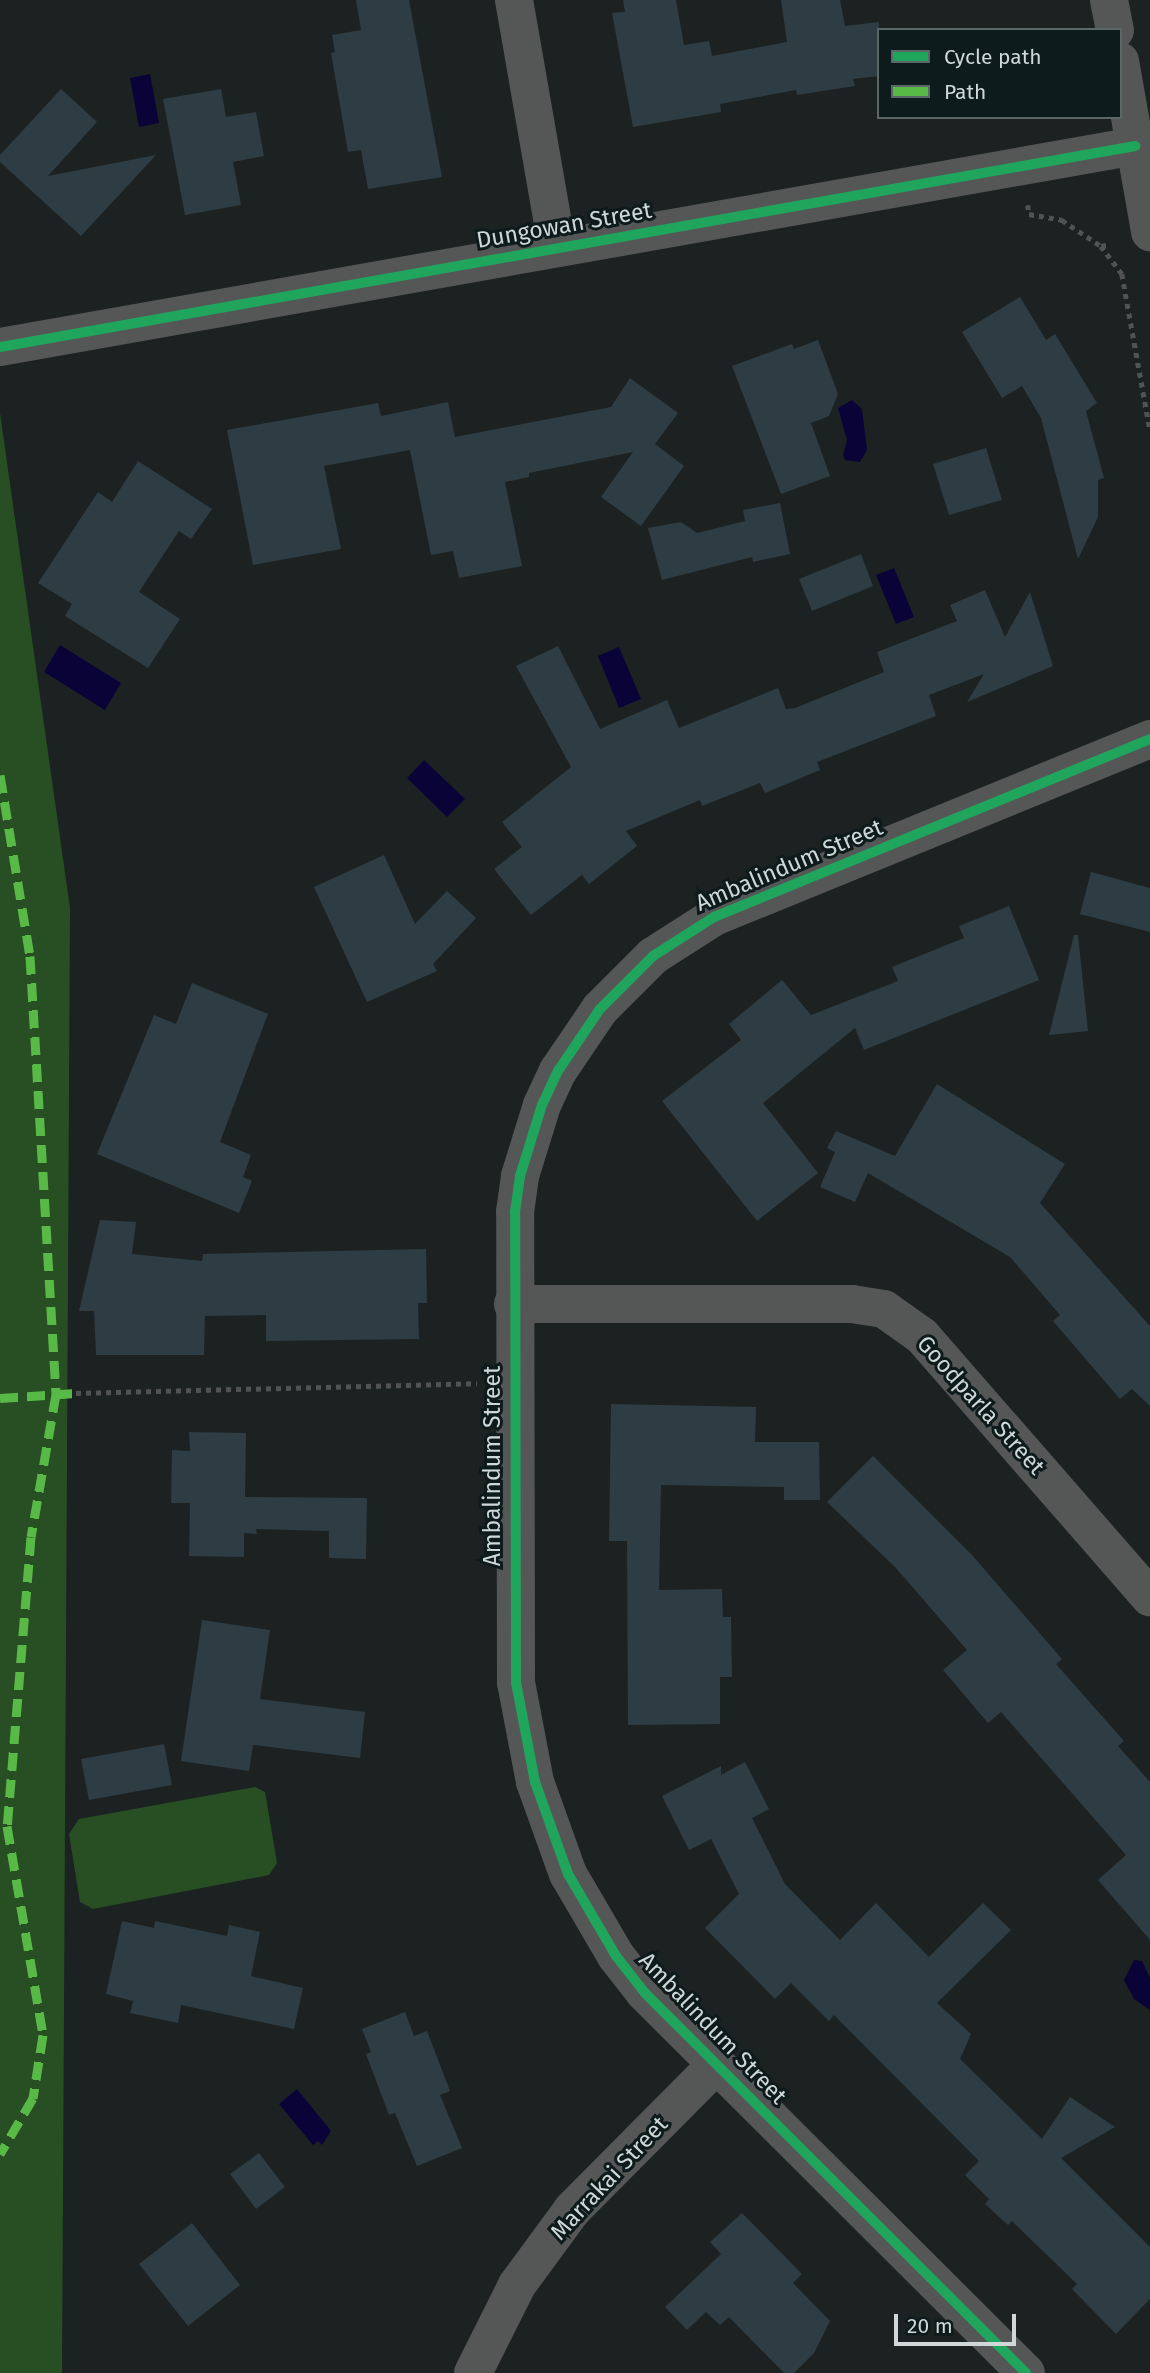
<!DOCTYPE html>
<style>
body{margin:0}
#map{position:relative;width:1150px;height:2373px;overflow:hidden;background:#1c2222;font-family:"Fira Sans",sans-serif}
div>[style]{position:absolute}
.green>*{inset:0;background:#274f23}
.water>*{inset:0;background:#0a0338}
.building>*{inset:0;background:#2e3c43}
.path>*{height:4.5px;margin-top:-2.25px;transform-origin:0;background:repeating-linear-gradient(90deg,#505352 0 5px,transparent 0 10px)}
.minor>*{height:38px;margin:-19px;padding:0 19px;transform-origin:19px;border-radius:19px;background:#555757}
.quiet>*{height:9px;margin-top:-4.5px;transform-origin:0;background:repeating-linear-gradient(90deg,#58b947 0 18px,transparent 0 27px)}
.cycleway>*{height:10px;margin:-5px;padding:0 5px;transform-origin:5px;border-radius:5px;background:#20a55d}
span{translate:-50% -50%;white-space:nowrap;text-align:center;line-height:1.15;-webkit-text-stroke:6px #0e1b1c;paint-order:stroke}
.street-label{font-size:23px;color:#cfd7d8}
.legend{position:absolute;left:877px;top:28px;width:245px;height:91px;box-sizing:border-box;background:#0e1b1c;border:2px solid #5b6667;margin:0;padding:9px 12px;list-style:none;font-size:21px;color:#cfd7d8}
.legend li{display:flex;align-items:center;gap:14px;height:35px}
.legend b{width:35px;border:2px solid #5b6667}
.scale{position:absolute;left:894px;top:2314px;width:122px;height:32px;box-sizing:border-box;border:4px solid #cfd7d8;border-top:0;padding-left:9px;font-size:21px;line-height:24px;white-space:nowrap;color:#cfd7d8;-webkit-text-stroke:5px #0e1b1c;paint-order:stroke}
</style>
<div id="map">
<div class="green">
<div style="clip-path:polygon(0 413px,70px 908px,62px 2373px,0 2373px)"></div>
<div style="clip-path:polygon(255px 1787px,265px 1792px,277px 1863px,269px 1875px,93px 1909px,80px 1902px,69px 1834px,79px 1819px)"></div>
</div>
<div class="water">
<div style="clip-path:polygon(150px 74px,159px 123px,139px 127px,130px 78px)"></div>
<div style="clip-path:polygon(852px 400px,862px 409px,867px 450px,860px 462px,845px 460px,843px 455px,847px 440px,838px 408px)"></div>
<div style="clip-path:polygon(894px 568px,914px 617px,896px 624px,876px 575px)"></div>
<div style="clip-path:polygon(60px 645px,121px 683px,105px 710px,44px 672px)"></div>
<div style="clip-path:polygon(619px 647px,641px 699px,619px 708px,598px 656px)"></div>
<div style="clip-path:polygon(424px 760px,465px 799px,447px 817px,407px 778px)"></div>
<div style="clip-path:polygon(1134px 1960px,1142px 1961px,1150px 1978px,1150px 2010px,1134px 1999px,1124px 1980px)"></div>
<div style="clip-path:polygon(297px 2089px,331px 2131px,322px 2145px,318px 2141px,313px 2145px,279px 2104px)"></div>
</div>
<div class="building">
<div style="clip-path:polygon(356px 0,409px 0,442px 177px,368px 189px,361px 150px,348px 152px,331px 53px,335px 52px,332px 35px,361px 30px)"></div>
<div style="clip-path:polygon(623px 0,676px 0,684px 45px,709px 41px,712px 56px,787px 42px,781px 0,840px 0,845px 26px,879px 22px,879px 76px,853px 79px,855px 86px,797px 95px,796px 90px,720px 104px,721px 112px,633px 127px,612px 13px,625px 12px)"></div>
<div style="clip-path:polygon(61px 89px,97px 122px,48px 176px,156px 155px,81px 236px,0 162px,0 155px)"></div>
<div style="clip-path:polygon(221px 89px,226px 117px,256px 112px,264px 156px,233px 162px,241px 205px,185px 215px,163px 99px)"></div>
<div style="clip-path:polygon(1020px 297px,1046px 340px,1055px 334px,1097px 403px,1086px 411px,1104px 478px,1098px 480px,1098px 517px,1078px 559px,1041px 418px,1022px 386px,1002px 398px,962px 332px)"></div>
<div style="clip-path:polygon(818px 340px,838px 394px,829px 416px,811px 423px,830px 476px,781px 494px,732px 366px,792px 344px,794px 349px)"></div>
<div style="clip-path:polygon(630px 378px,678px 413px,655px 444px,684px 466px,641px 526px,601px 497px,633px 452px,529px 473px,529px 477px,505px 482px,522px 566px,459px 578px,453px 551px,431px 555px,410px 450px,324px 466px,341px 549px,253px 565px,227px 430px,378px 403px,381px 416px,448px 402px,455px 437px,611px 407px)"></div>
<div style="clip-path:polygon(986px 448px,1002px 500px,949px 515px,933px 464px)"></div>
<div style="clip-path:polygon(138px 461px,212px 509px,191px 539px,179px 531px,139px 592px,180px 619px,148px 668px,65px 616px,72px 604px,38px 583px,98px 492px,112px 502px)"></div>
<div style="clip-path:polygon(780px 503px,790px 554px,753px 562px,752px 557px,662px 580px,648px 528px,681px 522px,697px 533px,745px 521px,743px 510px)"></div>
<div style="clip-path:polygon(861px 554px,873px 586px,812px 611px,799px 579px)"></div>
<div style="clip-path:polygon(985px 590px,1005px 637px,1030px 592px,1053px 666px,967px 702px,984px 674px,929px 695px,936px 716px,817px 762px,820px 770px,765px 793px,760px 783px,702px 806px,700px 800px,626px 831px,637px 846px,589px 884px,582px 875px,531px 915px,494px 869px,522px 847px,502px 822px,571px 767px,516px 666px,558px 646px,600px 729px,667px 700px,679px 728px,778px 688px,786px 709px,795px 708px,884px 672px,877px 652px,957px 621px,950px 605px)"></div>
<div style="clip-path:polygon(384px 855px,415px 924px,447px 891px,476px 918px,433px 964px,437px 971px,367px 1002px,314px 887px)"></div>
<div style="clip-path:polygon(1091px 872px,1150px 888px,1150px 932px,1080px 914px)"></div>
<div style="clip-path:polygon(1009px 906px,1039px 980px,864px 1050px,855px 1028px,763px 1103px,818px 1173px,757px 1221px,662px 1101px,741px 1040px,729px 1024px,782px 980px,811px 1015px,898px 981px,892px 967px,964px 938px,959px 926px)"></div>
<div style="clip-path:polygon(1074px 935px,1078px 935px,1088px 1031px,1049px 1035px)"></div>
<div style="clip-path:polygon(192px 983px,268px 1014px,220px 1142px,251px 1155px,243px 1177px,252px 1181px,239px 1213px,97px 1154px,154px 1015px,176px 1024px)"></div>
<div style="clip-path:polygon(937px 1084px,1065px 1164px,1040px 1203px,1150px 1326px,1150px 1406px,1132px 1389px,1120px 1399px,1053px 1321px,1060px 1315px,1010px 1257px,868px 1173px,855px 1202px,820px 1187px,835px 1152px,827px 1148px,836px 1131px,895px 1156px)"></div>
<div style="clip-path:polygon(100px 1220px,136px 1222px,132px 1254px,202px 1261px,203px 1254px,426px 1249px,427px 1303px,418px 1303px,419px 1339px,266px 1341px,266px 1315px,205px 1316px,204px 1355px,96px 1355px,94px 1311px,79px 1311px)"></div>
<div style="clip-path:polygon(611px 1404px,756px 1407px,755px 1442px,819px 1442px,820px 1500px,784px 1500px,784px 1487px,661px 1485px,659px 1590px,722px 1589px,723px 1617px,731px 1617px,732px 1677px,720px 1677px,720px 1724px,628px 1725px,627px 1541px,609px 1541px)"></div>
<div style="clip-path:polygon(189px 1432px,246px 1433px,245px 1497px,367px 1498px,366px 1559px,329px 1558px,329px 1531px,256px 1529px,257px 1534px,244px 1533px,244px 1557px,189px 1556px,190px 1503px,171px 1503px,172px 1450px,190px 1451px)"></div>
<div style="clip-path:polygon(873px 1456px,972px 1555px,1062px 1659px,1056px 1664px,1124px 1741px,1118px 1746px,1150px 1782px,1150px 1940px,1098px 1880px,1126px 1855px,1001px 1712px,988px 1723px,943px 1670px,967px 1650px,895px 1567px,827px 1502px)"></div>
<div style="clip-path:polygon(202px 1620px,270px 1630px,260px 1699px,365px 1712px,360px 1758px,253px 1745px,249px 1771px,181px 1761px)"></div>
<div style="clip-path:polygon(164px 1744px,172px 1785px,89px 1800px,81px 1759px)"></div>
<div style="clip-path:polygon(745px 1762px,769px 1809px,752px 1818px,785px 1884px,840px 1940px,876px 1903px,929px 1957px,983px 1903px,1011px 1930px,937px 2003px,971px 2034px,960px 2059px,1042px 2139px,1070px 2097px,1115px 2127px,1061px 2158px,1150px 2247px,1150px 2299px,1116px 2334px,1072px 2289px,1077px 2284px,1012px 2221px,1008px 2225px,985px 2204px,989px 2199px,965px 2175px,979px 2161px,834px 2015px,829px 2021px,791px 1983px,775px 1999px,705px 1928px,739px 1894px,711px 1839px,689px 1850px,662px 1796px,721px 1766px,721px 1775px)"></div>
<div style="clip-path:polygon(122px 1921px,154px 1928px,155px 1921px,227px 1936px,229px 1925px,260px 1932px,251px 1976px,303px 1988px,294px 2029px,181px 2005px,178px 2023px,130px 2013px,133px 2001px,106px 1994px)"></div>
<div style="clip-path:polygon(405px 2012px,414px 2036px,427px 2031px,450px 2091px,440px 2095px,462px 2148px,417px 2166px,395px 2113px,389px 2115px,366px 2054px,371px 2052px,362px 2029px)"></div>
<div style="clip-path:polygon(259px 2153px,285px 2187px,256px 2209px,230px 2174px)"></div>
<div style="clip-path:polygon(742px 2213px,802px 2274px,793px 2283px,830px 2321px,814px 2353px,794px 2373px,784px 2373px,729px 2317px,720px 2325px,706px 2312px,687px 2330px,665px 2307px,721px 2254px,710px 2242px)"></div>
<div style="clip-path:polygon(192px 2223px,240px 2285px,188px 2326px,139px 2264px)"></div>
</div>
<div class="path">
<div style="left:1028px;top:205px;width:9px;rotate:84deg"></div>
<div style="left:1029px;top:214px;width:34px;rotate:10deg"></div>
<div style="left:1062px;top:220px;width:47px;rotate:33.7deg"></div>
<div style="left:1101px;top:246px;width:10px;rotate:-11deg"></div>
<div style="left:1101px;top:246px;width:35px;rotate:53deg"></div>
<div style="left:1122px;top:274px;width:158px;rotate:79.8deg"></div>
<div style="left:76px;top:1393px;width:401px;rotate:-1.4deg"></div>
</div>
<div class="minor">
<div style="left:514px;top:0;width:251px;rotate:80.1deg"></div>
<div style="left:1109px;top:0;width:31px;rotate:79deg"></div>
<div style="left:1120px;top:61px;width:174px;rotate:80deg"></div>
<div style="left:0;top:347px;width:1153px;rotate:-10.04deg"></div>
<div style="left:513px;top:1304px;width:339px"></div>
<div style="left:852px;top:1304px;width:32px;rotate:9deg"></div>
<div style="left:884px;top:1309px;width:47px;rotate:35.4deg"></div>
<div style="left:922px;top:1336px;width:347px;rotate:48.9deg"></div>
<div style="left:473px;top:2373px;width:98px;rotate:-63.4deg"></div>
<div style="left:517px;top:2285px;width:93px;rotate:-53.7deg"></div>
<div style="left:572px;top:2210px;width:204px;rotate:-45.2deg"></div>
<div style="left:1026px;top:2373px;width:538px;rotate:-135.08deg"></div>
<div style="left:645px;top:1993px;width:47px;rotate:-128.1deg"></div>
<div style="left:616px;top:1956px;width:95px;rotate:-120.3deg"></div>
<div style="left:568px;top:1874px;width:98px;rotate:-109.7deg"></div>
<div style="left:535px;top:1782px;width:102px;rotate:-100.8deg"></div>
<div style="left:516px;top:1682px;width:470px;rotate:-90.1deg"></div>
<div style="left:515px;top:1212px;width:36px;rotate:-82deg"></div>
<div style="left:520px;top:1176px;width:74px;rotate:-72.8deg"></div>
<div style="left:542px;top:1105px;width:38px;rotate:-65deg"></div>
<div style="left:558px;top:1071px;width:75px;rotate:-55.9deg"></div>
<div style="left:600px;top:1009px;width:75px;rotate:-45deg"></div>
<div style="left:653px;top:956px;width:72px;rotate:-32.6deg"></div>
<div style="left:714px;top:917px;width:471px;rotate:-22.2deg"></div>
</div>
<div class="quiet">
<div style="left:0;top:775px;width:183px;rotate:80.6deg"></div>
<div style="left:30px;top:956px;width:439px;rotate:86.6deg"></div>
<div style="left:56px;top:1394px;width:145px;rotate:99.9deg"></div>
<div style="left:31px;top:1537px;width:290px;rotate:94.7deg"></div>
<div style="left:7px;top:1826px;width:212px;rotate:80.2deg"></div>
<div style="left:43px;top:2035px;width:64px;rotate:99deg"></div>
<div style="left:33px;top:2098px;width:65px;rotate:120.5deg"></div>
<div style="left:0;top:1398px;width:76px;rotate:-3.8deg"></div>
</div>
<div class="cycleway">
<div style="left:0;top:347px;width:1153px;rotate:-10.04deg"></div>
<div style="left:1026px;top:2373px;width:538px;rotate:-135.08deg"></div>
<div style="left:645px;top:1993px;width:47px;rotate:-128.1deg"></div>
<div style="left:616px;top:1956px;width:95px;rotate:-120.3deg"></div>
<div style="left:568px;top:1874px;width:98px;rotate:-109.7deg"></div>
<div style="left:535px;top:1782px;width:102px;rotate:-100.8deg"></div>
<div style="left:516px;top:1682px;width:470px;rotate:-90.1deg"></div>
<div style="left:515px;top:1212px;width:36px;rotate:-82deg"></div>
<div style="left:520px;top:1176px;width:74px;rotate:-72.8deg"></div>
<div style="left:542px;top:1105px;width:38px;rotate:-65deg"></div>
<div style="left:558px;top:1071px;width:75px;rotate:-55.9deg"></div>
<div style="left:600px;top:1009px;width:75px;rotate:-45deg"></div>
<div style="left:653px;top:956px;width:72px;rotate:-32.6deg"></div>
<div style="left:714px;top:917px;width:471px;rotate:-22.2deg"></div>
</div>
<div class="street-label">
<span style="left:564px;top:225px;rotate:-10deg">Dungowan Street</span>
<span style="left:789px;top:865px;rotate:-23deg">Ambalindum Street</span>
<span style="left:981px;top:1405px;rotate:48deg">Goodparla Street</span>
<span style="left:492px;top:1466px;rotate:-90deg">Ambalindum Street</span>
<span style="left:713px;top:2028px;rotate:46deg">Ambalindum Street</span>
<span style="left:609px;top:2178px;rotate:-47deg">Marrakai Street</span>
</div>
<ul class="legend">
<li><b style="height:9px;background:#20a55d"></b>Cycle path</li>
<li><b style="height:9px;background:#58b947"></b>Path</li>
</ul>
<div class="scale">20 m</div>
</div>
